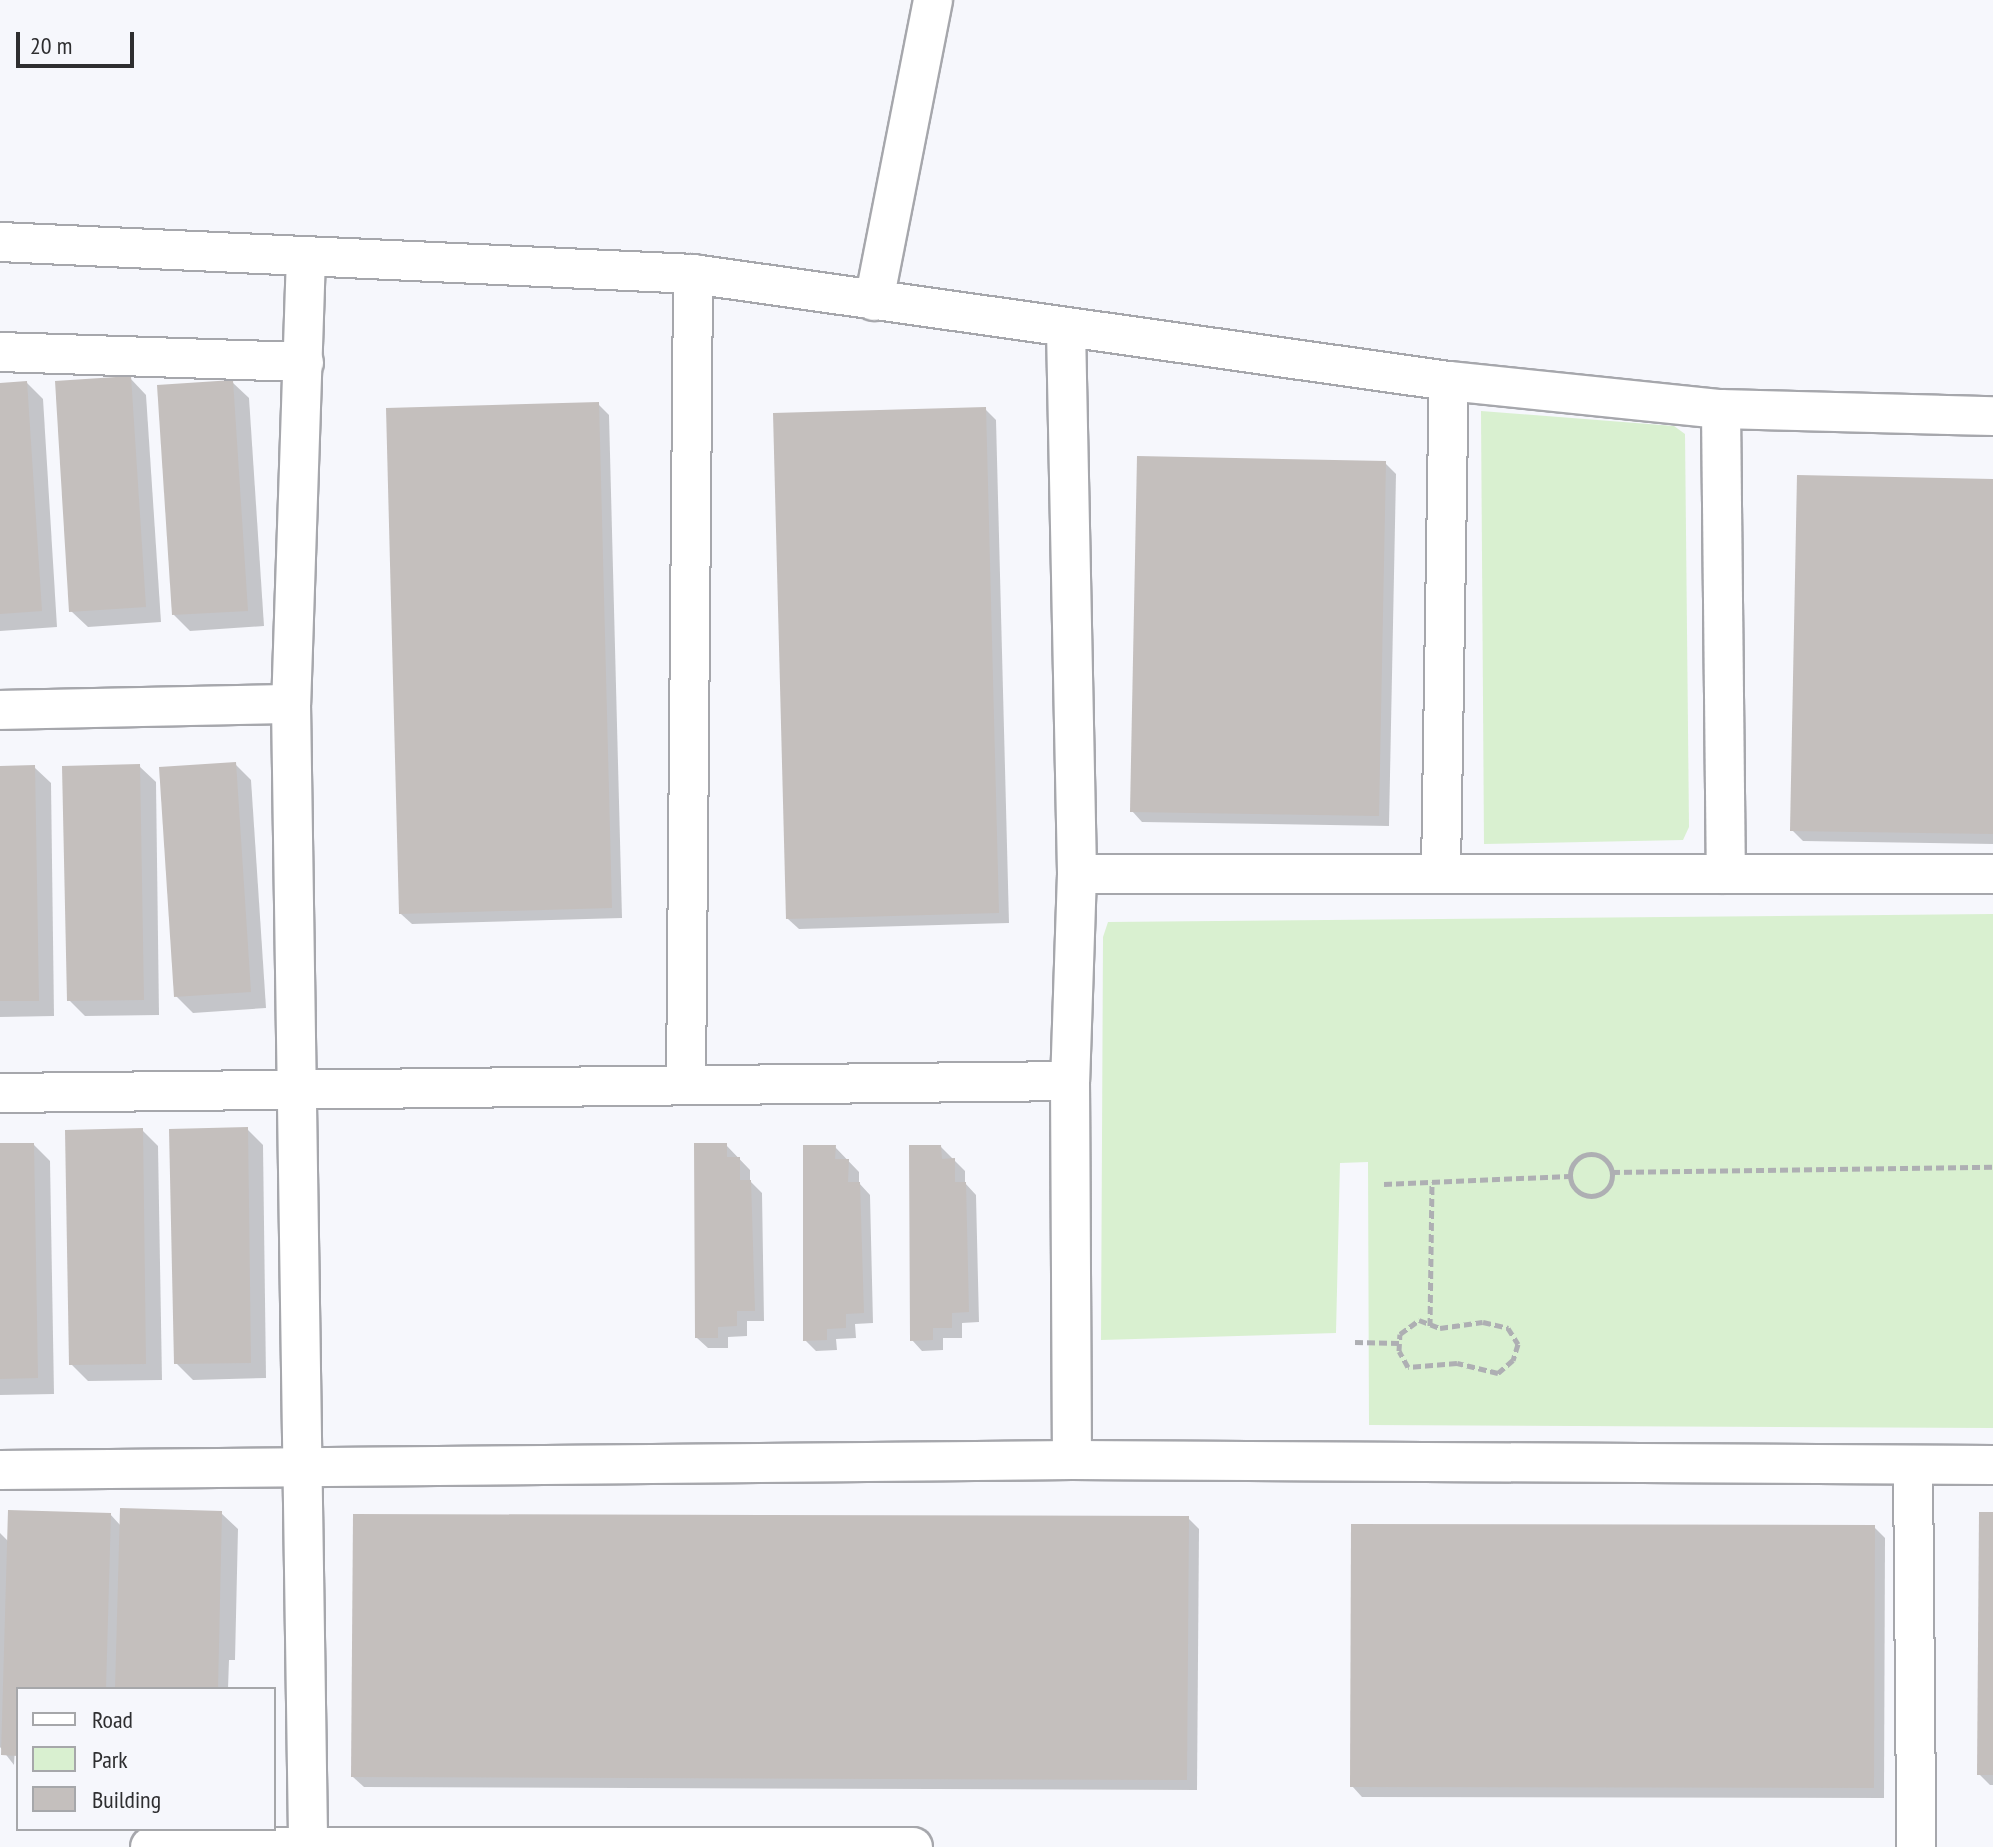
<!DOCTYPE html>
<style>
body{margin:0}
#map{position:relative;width:1993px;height:1847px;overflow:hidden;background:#f6f7fc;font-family:"PT Sans Narrow",sans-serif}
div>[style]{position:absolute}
.green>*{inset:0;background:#d9f0d0}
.shadow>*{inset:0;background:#0003}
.building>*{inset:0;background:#c4bfbd}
.path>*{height:5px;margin-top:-2.5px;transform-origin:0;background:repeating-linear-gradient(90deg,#aeafb3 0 8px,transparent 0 12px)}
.path>.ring{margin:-2.5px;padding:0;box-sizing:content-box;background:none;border:5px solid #aeafb3;border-radius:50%}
.roads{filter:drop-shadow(2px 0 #a6a7ac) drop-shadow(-2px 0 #a6a7ac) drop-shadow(0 2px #a6a7ac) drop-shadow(0 -2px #a6a7ac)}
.street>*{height:38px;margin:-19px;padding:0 19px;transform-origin:19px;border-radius:19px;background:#fff}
span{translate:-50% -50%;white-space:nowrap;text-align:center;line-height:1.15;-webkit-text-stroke:7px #f6f7fc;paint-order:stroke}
.legend{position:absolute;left:16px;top:1687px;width:260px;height:144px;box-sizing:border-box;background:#f6f7fc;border:2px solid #a6a7aa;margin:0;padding:10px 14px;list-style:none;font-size:24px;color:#2e2e30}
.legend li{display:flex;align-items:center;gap:16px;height:40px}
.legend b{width:40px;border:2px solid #a6a7aa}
.scale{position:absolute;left:16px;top:32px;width:118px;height:36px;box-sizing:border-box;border:4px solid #2e2e30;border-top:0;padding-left:10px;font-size:24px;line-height:28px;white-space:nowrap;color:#2e2e30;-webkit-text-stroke:6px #f6f7fc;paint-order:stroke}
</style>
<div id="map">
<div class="green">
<div style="clip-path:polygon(1481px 411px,1674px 426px,1685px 434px,1689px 827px,1683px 840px,1484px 844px)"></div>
<div style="clip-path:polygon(1993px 914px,1993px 1428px,1369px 1425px,1368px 1162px,1340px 1163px,1336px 1333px,1101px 1340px,1103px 937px,1108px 922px)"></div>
</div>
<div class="shadow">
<div style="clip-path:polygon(130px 378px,146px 395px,161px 622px,88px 627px,71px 611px)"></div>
<div style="clip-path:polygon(232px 382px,249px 398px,264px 626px,190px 631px,174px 615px)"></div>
<div style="clip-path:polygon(27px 383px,43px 399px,57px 627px,0 631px,0 385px)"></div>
<div style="clip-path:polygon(598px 404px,609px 415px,622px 918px,412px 924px,401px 914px)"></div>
<div style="clip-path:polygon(985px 409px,996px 420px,1009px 923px,799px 929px,788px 919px)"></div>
<div style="clip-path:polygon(1385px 463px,1396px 474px,1389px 826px,1142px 822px,1132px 811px)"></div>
<div style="clip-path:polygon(1993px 481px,1993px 844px,1803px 841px,1792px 830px)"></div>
<div style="clip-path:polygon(235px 764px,251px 780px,266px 1008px,193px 1013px,176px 996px)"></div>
<div style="clip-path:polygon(139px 766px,156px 782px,159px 1015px,85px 1016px,69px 1000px)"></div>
<div style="clip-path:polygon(34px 767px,51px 783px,54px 1016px,0 1017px,0 768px)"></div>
<div style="clip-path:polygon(247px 1129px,263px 1145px,266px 1378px,193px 1380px,176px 1363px)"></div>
<div style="clip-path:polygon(142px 1130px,158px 1146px,162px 1380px,88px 1381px,71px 1364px)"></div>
<div style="clip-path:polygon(0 1145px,34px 1145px,50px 1161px,54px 1394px,0 1395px)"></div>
<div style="clip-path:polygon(726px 1145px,750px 1170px,750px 1181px,762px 1193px,764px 1321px,747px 1321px,747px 1336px,728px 1337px,728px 1348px,708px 1348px,697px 1338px)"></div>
<div style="clip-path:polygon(835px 1147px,859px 1172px,859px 1183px,870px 1195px,873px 1323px,855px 1324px,856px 1338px,836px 1339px,837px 1350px,816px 1351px,805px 1340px)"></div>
<div style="clip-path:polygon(941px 1147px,965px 1171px,965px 1183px,976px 1195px,979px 1322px,962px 1323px,962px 1338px,943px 1338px,943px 1350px,922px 1351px,912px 1340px)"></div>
<div style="clip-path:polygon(221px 1513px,238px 1529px,235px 1660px,229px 1660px,228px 1689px,18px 1689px,14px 1765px,0 1747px,0 1533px,9px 1542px,110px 1514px,121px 1526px)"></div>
<div style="clip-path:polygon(1993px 1514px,1993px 1785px,1990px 1785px,1979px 1774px)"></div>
<div style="clip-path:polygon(1188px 1518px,1199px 1529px,1197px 1790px,364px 1787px,353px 1777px)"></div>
<div style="clip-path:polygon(1874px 1527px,1885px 1538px,1884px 1798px,1362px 1797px,1352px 1786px)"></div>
</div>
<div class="building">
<div style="clip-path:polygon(131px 376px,146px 607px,69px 612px,55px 381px)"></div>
<div style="clip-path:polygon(233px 380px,248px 611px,172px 615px,157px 385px)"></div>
<div style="clip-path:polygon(27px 381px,42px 611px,0 614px,0 383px)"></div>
<div style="clip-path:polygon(599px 402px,612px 908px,399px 914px,386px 408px)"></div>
<div style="clip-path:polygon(986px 407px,999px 913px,786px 919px,773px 413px)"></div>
<div style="clip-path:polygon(1137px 456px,1386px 461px,1379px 816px,1130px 812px)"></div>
<div style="clip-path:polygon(1797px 475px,1993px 479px,1993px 834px,1790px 831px)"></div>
<div style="clip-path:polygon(236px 762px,251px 992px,174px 997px,159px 767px)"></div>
<div style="clip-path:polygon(140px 764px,144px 1000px,67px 1001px,62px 766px)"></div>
<div style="clip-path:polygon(35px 765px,39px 1001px,0 1001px,0 766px)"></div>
<div style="clip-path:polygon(248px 1127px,251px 1363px,174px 1364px,169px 1129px)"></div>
<div style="clip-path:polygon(143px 1128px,146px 1364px,69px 1365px,65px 1130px)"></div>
<div style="clip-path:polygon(0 1143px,34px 1143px,38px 1378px,0 1379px)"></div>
<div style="clip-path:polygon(694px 1143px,727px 1143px,727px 1157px,740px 1157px,740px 1180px,751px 1180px,755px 1311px,737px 1311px,737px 1326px,718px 1327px,718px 1338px,695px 1338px)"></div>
<div style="clip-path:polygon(803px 1145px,836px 1145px,835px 1159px,849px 1159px,848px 1182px,860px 1182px,864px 1313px,846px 1314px,846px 1328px,827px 1329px,827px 1340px,803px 1341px)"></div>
<div style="clip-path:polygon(909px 1145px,941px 1145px,942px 1159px,955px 1158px,955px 1182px,966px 1182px,969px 1312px,952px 1313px,952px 1328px,933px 1328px,933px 1340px,910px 1341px)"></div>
<div style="clip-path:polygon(120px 1508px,222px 1511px,218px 1689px,115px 1689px)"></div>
<div style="clip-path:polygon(8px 1510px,111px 1513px,106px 1689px,18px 1689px,18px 1756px,1px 1755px)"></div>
<div style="clip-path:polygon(1979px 1512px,1993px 1512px,1993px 1775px,1977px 1775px)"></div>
<div style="clip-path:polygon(353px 1514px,1189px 1516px,1187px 1780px,351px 1777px)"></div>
<div style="clip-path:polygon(1351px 1524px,1875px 1525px,1874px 1788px,1350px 1787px)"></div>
</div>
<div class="path">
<div class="ring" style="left:1570px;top:1154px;width:37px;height:37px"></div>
<div style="left:1612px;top:1172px;width:381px;rotate:-0.8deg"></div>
<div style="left:1384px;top:1184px;width:185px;rotate:-2.5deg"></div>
<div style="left:1419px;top:1320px;width:22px;rotate:21deg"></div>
<div style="left:1440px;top:1328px;width:43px;rotate:-7.9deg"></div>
<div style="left:1483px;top:1322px;width:26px;rotate:13deg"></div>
<div style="left:1508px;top:1328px;width:19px;rotate:58deg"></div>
<div style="left:1518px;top:1344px;width:17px;rotate:107deg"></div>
<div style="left:1513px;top:1360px;width:20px;rotate:139deg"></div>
<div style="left:1498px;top:1373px;width:42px;rotate:-166.3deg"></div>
<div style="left:1457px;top:1363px;width:49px;rotate:175.3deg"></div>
<div style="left:1408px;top:1367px;width:18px;rotate:-119deg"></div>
<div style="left:1399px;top:1351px;width:17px;rotate:-87deg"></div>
<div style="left:1400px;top:1334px;width:24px;rotate:-36deg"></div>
<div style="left:1430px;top:1326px;width:144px;rotate:-89.2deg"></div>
<div style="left:1355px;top:1342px;width:44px;rotate:1.3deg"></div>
</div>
<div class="roads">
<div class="street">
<div style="left:0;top:242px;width:694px;rotate:2.64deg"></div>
<div style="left:693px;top:274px;width:764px;rotate:8.06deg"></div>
<div style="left:1449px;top:381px;width:273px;rotate:5.9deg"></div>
<div style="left:1721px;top:409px;width:272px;rotate:1.5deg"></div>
<div style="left:306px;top:256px;width:448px;rotate:91.9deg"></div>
<div style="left:291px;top:704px;width:1139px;rotate:89.14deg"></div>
<div style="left:874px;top:301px;width:307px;rotate:-78.9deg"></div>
<div style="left:1066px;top:329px;width:545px;rotate:88.84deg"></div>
<div style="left:1077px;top:874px;width:207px;rotate:91.9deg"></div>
<div style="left:1070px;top:1081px;width:379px;rotate:89.7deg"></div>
<div style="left:0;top:352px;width:304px;rotate:1.9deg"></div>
<div style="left:1721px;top:409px;width:465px;rotate:89.4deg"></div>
<div style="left:0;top:710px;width:291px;rotate:-1.2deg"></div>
<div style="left:1441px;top:871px;width:490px;rotate:-89.1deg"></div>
<div style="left:1077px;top:874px;width:916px"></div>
<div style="left:686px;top:1084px;width:810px;rotate:-89.5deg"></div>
<div style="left:0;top:1093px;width:1070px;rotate:-0.64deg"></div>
<div style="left:1913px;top:1466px;width:381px;rotate:89.5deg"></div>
<div style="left:0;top:1470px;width:1072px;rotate:-0.53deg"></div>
<div style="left:1072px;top:1460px;width:921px;rotate:0.31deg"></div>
<div style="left:150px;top:1847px;width:763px"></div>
</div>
</div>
<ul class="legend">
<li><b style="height:10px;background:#fff"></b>Road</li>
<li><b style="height:22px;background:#d9f0d0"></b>Park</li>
<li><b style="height:22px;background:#c4bfbd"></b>Building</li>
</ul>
<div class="scale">20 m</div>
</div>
